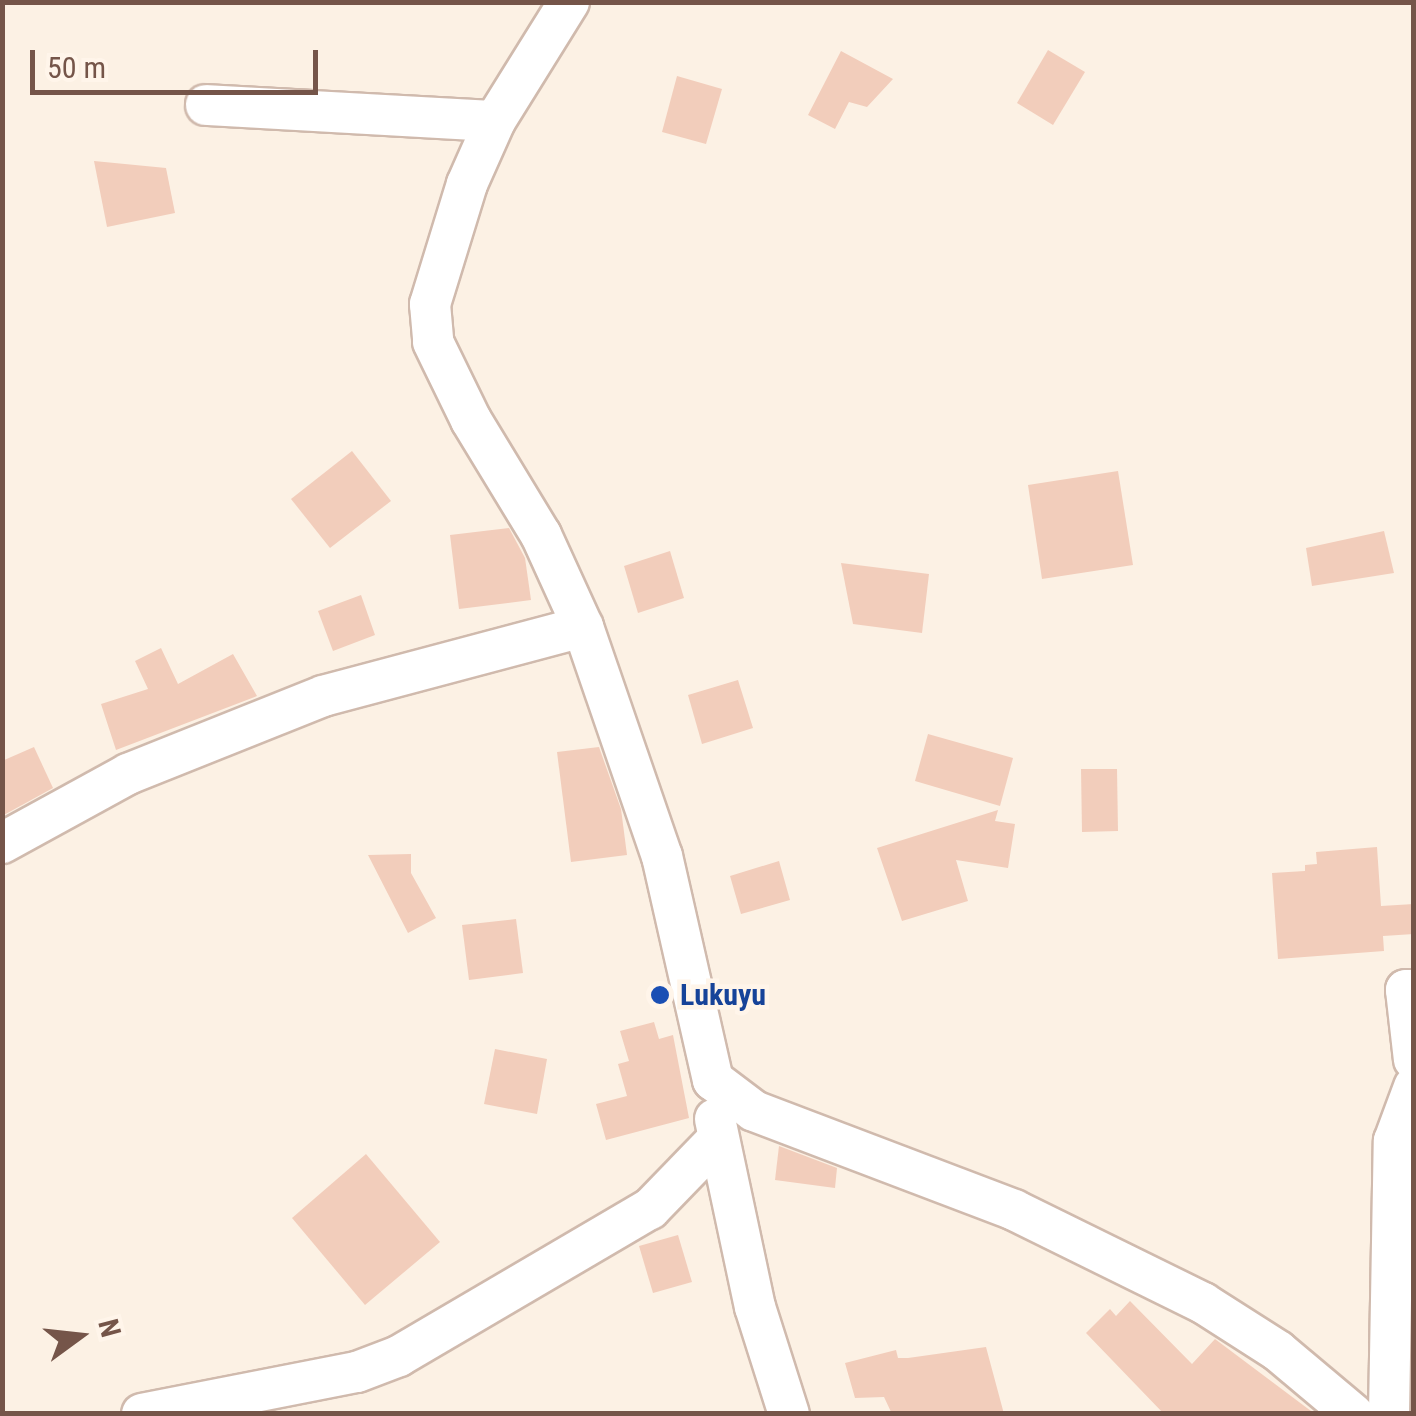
<!DOCTYPE html>
<style>
body{margin:0}
#map{position:relative;width:1416px;height:1416px;overflow:hidden;background:#fcf1e4;font-family:"Roboto Condensed",sans-serif}
div>[style]{position:absolute}
.building>*{inset:0;background:#f2cdbb}
.roads{filter:drop-shadow(2px 0 #d0baad) drop-shadow(-2px 0 #d0baad) drop-shadow(0 2px #d0baad) drop-shadow(0 -2px #d0baad)}
.street>*{height:40px;margin:-20px;padding:0 20px;transform-origin:20px;border-radius:20px;background:#fff}
.dots>*{width:28px;height:28px;translate:-50% -50%;box-sizing:border-box;border:5px solid #fff5ea;border-radius:50%}
span{translate:-50% -50%;white-space:nowrap;text-align:center;line-height:1.15;-webkit-text-stroke:9px #fff5ea;paint-order:stroke}
.transit-label{font-size:30px;color:#164399;font-weight:700}
.left{translate:0 -50%;text-align:left}
.frame{position:absolute;inset:0;border:5px solid #755549;pointer-events:none}
.north{position:absolute;left:30px;top:1286px;width:100px;height:100px;-webkit-text-stroke:8px #fff5ea;paint-order:stroke;rotate:75deg;font-size:28px;font-weight:700;line-height:40px;text-align:center;color:#755549}
.north::after{content:'';display:block;margin:auto;width:35px;height:45px;background:#755549;clip-path:polygon(50% 0,100% 100%,50% 72%,0 100%)}
.scale{position:absolute;left:30px;top:50px;width:288px;height:45px;box-sizing:border-box;border:5px solid #755549;border-top:0;padding-left:12px;font-size:30px;line-height:35px;white-space:nowrap;color:#755549;-webkit-text-stroke:8px #fff5ea;paint-order:stroke}
</style>
<div id="map">
<div class="building">
<div style="clip-path:polygon(1048px 50px,1085px 72px,1053px 125px,1017px 103px)"></div>
<div style="clip-path:polygon(841px 51px,893px 79px,867px 107px,849px 102px,835px 129px,808px 115px)"></div>
<div style="clip-path:polygon(677px 76px,722px 89px,706px 144px,662px 132px)"></div>
<div style="clip-path:polygon(94px 161px,166px 168px,175px 213px,107px 227px)"></div>
<div style="clip-path:polygon(352px 451px,391px 501px,330px 548px,291px 499px)"></div>
<div style="clip-path:polygon(1118px 471px,1133px 565px,1042px 579px,1028px 485px)"></div>
<div style="clip-path:polygon(509px 528px,525px 558px,531px 600px,459px 609px,450px 535px)"></div>
<div style="clip-path:polygon(1384px 531px,1394px 573px,1312px 586px,1306px 548px)"></div>
<div style="clip-path:polygon(670px 551px,684px 598px,638px 613px,624px 566px)"></div>
<div style="clip-path:polygon(841px 563px,929px 574px,922px 633px,853px 624px)"></div>
<div style="clip-path:polygon(361px 595px,375px 635px,333px 651px,318px 611px)"></div>
<div style="clip-path:polygon(161px 648px,178px 684px,233px 654px,257px 696px,116px 750px,101px 704px,148px 689px,135px 661px)"></div>
<div style="clip-path:polygon(738px 680px,753px 728px,702px 744px,688px 695px)"></div>
<div style="clip-path:polygon(928px 734px,1013px 758px,1000px 806px,915px 781px)"></div>
<div style="clip-path:polygon(34px 747px,53px 788px,2px 816px,2px 761px)"></div>
<div style="clip-path:polygon(599px 747px,621px 809px,627px 855px,571px 862px,557px 752px)"></div>
<div style="clip-path:polygon(1081px 769px,1117px 769px,1118px 831px,1082px 832px)"></div>
<div style="clip-path:polygon(998px 810px,995px 821px,1015px 824px,1008px 868px,956px 860px,968px 901px,902px 921px,877px 848px)"></div>
<div style="clip-path:polygon(1377px 847px,1381px 906px,1414px 904px,1414px 934px,1383px 936px,1384px 951px,1278px 959px,1272px 873px,1305px 871px,1305px 865px,1317px 864px,1316px 852px)"></div>
<div style="clip-path:polygon(411px 854px,411px 873px,436px 918px,408px 933px,368px 855px)"></div>
<div style="clip-path:polygon(779px 861px,790px 900px,741px 914px,730px 876px)"></div>
<div style="clip-path:polygon(516px 919px,523px 973px,469px 980px,462px 925px)"></div>
<div style="clip-path:polygon(654px 1022px,659px 1039px,673px 1035px,689px 1118px,606px 1140px,596px 1104px,627px 1096px,618px 1064px,629px 1061px,620px 1031px)"></div>
<div style="clip-path:polygon(495px 1049px,547px 1059px,537px 1114px,484px 1104px)"></div>
<div style="clip-path:polygon(779px 1146px,837px 1168px,835px 1188px,775px 1180px)"></div>
<div style="clip-path:polygon(366px 1154px,440px 1242px,365px 1305px,292px 1218px)"></div>
<div style="clip-path:polygon(678px 1235px,692px 1282px,653px 1293px,639px 1246px)"></div>
<div style="clip-path:polygon(1130px 1301px,1192px 1364px,1215px 1339px,1315px 1414px,1164px 1414px,1086px 1333px,1110px 1309px,1116px 1316px)"></div>
<div style="clip-path:polygon(986px 1347px,1004px 1414px,892px 1414px,884px 1397px,855px 1398px,845px 1363px,896px 1350px,898px 1358px,908px 1358px)"></div>
</div>
<div class="roads">
<div class="street">
<div style="left:569px;top:2px;width:140px;rotate:121.9deg"></div>
<div style="left:495px;top:121px;width:69px;rotate:114deg"></div>
<div style="left:467px;top:184px;width:126px;rotate:107.1deg"></div>
<div style="left:430px;top:304px;width:38px;rotate:85deg"></div>
<div style="left:433px;top:342px;width:87px;rotate:64deg"></div>
<div style="left:471px;top:420px;width:135px;rotate:58.7deg"></div>
<div style="left:541px;top:535px;width:101px;rotate:65.5deg"></div>
<div style="left:583px;top:627px;width:242px;rotate:71deg"></div>
<div style="left:662px;top:856px;width:230px;rotate:77.2deg"></div>
<div style="left:713px;top:1080px;width:51px;rotate:37.1deg"></div>
<div style="left:754px;top:1111px;width:278px;rotate:20.8deg"></div>
<div style="left:1014px;top:1210px;width:211px;rotate:26.2deg"></div>
<div style="left:1203px;top:1303px;width:89px;rotate:32.6deg"></div>
<div style="left:1278px;top:1351px;width:98px;rotate:40deg"></div>
<div style="left:206px;top:105px;width:289px;rotate:3.2deg"></div>
<div style="left:2px;top:843px;width:144px;rotate:-28.7deg"></div>
<div style="left:128px;top:774px;width:210px;rotate:-21.8deg"></div>
<div style="left:323px;top:696px;width:269px;rotate:-14.9deg"></div>
<div style="left:1414px;top:990px;width:8px;rotate:180deg"></div>
<div style="left:1406px;top:990px;width:70px;rotate:83.5deg"></div>
<div style="left:715px;top:1119px;width:192px;rotate:78deg"></div>
<div style="left:755px;top:1307px;width:112px;rotate:72.4deg"></div>
<div style="left:142px;top:1414px;width:219px;rotate:-11.1deg"></div>
<div style="left:357px;top:1372px;width:45px;rotate:-20.9deg"></div>
<div style="left:399px;top:1356px;width:291px;rotate:-30.4deg"></div>
<div style="left:650px;top:1209px;width:95px;rotate:-45.9deg"></div>
<div style="left:1389px;top:1414px;width:273px;rotate:-89deg"></div>
<div style="left:1394px;top:1141px;width:58px;rotate:-69.7deg"></div>
</div>
</div>
<div class="dots">
<div style="left:660px;top:995px;background:#1a4fb4"></div>
</div>
<div class="transit-label">
<span class="left" style="left:680px;top:995px">Lukuyu</span>
</div>
<div class="frame"></div>
<div class="north">N</div>
<div class="scale">50 m</div>
</div>
